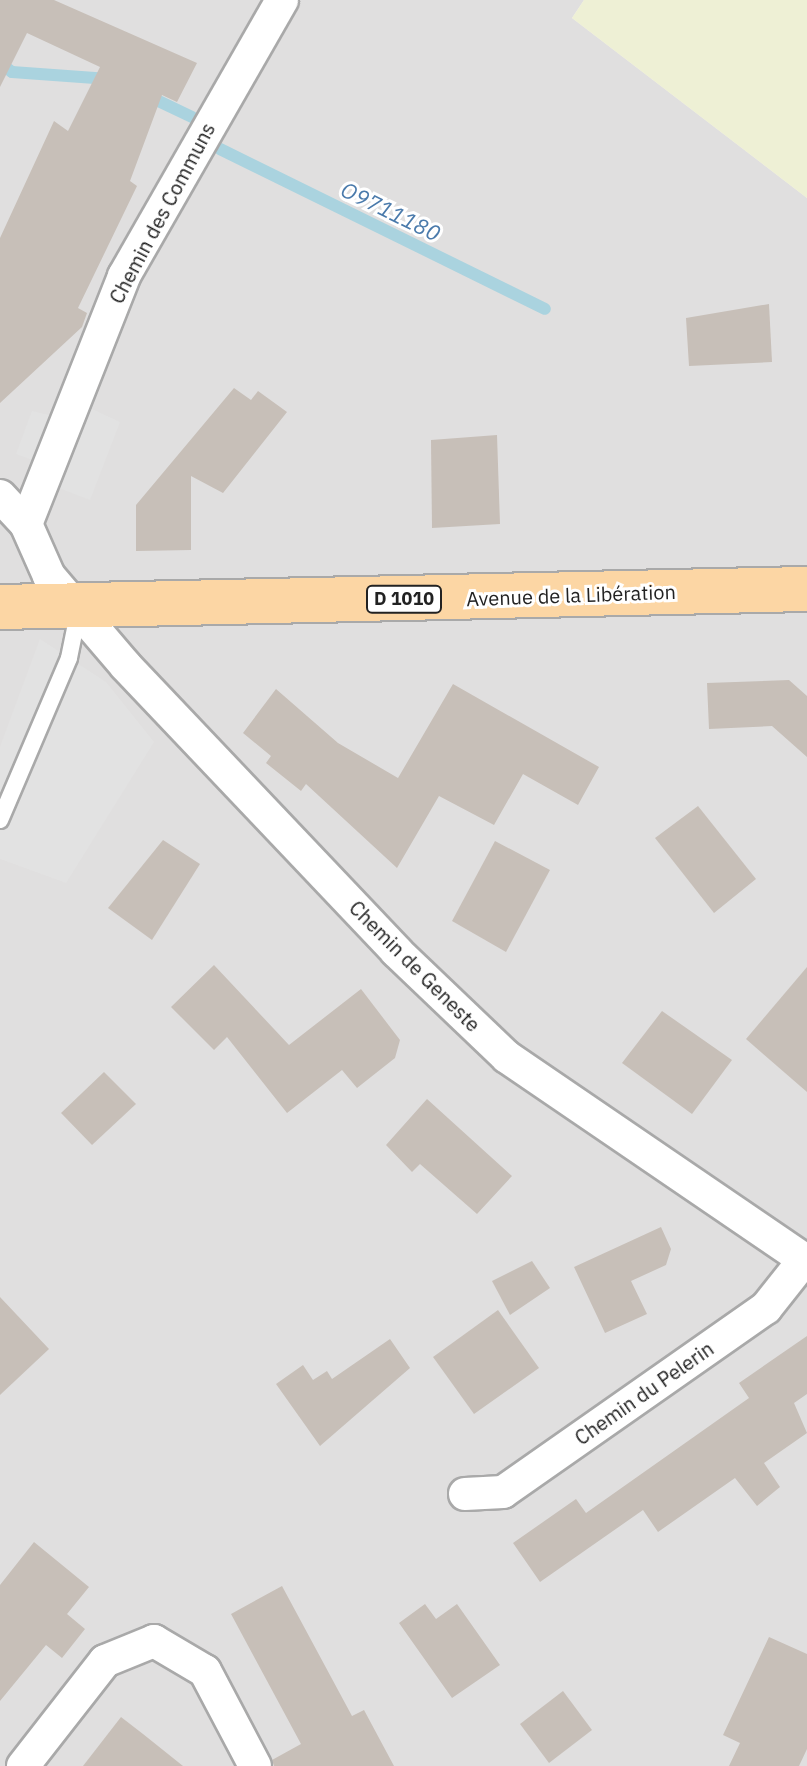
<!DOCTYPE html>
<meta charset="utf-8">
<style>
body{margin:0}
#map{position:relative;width:807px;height:1766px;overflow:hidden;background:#f2efe9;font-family:"IBM Plex Sans",sans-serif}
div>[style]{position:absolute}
.residential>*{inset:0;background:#e0dfdf}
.farmland>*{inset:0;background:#eef0d5}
.parking>*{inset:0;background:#e2e2e2}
.stream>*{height:12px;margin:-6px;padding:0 6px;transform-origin:6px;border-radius:6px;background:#aad3df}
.building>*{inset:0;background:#c7bfb8}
.roads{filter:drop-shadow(2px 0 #a9a9a9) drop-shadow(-2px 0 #a9a9a9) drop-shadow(0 2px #a9a9a9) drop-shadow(0 -2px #a9a9a9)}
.service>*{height:16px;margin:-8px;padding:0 8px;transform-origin:8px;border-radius:8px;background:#fff}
.minor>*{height:32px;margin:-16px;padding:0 16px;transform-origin:16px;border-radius:16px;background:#fff}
.primary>*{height:44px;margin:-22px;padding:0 22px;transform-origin:22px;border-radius:22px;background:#fcd6a4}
span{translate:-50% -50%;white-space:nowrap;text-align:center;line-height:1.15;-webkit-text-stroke:6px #fff;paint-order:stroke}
.shield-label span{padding:2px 6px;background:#fff;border:2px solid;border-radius:6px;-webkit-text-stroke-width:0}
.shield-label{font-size:18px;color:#222;font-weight:700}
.street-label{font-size:20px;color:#222}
.water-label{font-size:22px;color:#4a7aab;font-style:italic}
</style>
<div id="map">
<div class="residential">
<div style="clip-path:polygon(0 0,584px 0,572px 18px,807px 198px,807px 1766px,0 1766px)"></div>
</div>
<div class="farmland">
<div style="clip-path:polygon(584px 0,807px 0,807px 198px,572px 18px)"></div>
</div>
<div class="parking">
<div style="clip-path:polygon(90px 408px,120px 422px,90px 500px,59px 488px,41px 463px,16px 454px,32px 411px,57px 417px)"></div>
<div style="clip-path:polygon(40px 639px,106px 682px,154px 742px,66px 883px,0 859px,0 747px)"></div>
</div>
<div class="stream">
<div style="left:0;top:63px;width:15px;rotate:37deg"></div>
<div style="left:12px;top:72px;width:97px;rotate:4.1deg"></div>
<div style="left:148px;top:96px;width:49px;rotate:25.5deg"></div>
<div style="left:220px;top:149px;width:362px;rotate:26.2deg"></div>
</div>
<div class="building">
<div style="clip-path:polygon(0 0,54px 0,197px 63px,177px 102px,162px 95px,130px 181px,137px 186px,78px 308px,87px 313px,82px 327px,0 403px,0 238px,54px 121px,68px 131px,100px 67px,27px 33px,0 87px)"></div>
<div style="clip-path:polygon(769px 304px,772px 362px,689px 366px,686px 318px)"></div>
<div style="clip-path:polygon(234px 388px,251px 400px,258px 391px,287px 412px,223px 493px,191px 476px,191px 550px,136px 551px,136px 505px)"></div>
<div style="clip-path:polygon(497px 435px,500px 524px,432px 528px,431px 440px)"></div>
<div style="clip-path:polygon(789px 680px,807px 696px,807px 757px,772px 726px,709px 729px,707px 683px)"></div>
<div style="clip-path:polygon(453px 684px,599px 767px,578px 805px,523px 774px,494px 825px,439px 796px,397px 868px,306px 784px,301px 791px,266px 763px,271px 756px,243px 733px,276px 689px,338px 743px,398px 778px)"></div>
<div style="clip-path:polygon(698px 806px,756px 879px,714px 913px,655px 838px)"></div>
<div style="clip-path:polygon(163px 840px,200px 864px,152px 940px,108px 908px)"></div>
<div style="clip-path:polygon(495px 841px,550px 870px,506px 952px,452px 921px)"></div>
<div style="clip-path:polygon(214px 965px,289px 1045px,361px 989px,400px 1040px,395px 1058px,357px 1088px,342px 1070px,287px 1113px,227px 1037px,214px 1050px,171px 1007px)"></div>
<div style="clip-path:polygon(807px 967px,807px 1092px,746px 1039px)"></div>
<div style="clip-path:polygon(662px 1011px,732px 1060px,692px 1114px,622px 1063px)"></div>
<div style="clip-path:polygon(104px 1072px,136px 1104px,92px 1145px,61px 1113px)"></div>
<div style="clip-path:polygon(427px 1099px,512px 1176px,477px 1214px,420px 1164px,412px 1172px,386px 1145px)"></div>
<div style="clip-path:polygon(661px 1227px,671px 1249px,666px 1265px,631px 1281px,647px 1314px,605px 1333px,574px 1267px)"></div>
<div style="clip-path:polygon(532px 1261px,550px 1288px,510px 1315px,492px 1281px)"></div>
<div style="clip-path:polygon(0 1297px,49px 1349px,0 1395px)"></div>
<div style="clip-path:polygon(498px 1310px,539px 1368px,474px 1414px,433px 1357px)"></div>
<div style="clip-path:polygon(807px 1336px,807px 1394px,794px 1403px,807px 1433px,764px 1463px,780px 1487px,757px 1506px,735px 1478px,658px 1532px,643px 1510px,540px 1582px,513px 1543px,576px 1499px,586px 1513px,749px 1398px,739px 1383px)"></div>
<div style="clip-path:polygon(390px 1339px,410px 1368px,320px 1446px,276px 1384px,303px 1365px,313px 1380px,327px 1371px,332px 1379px)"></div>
<div style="clip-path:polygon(34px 1542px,89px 1587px,67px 1614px,85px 1629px,62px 1658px,46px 1645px,0 1701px,0 1585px)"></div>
<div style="clip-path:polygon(282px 1586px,352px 1716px,364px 1710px,394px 1766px,274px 1766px,272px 1760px,301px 1744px,231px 1614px)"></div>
<div style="clip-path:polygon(425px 1604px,436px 1619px,457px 1604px,500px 1665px,452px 1698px,399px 1623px)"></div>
<div style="clip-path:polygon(769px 1637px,807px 1654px,807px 1749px,799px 1766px,729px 1766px,740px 1743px,723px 1735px)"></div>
<div style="clip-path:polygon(563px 1691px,592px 1730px,549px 1763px,520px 1724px)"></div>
<div style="clip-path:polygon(121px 1717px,143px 1734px,183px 1766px,83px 1766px)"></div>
</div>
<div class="roads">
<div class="service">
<div style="left:0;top:820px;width:176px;rotate:-66.9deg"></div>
<div style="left:69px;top:658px;width:50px;rotate:-78.5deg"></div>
</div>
<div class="minor">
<div style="left:0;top:496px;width:38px;rotate:47deg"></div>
<div style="left:26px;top:524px;width:57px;rotate:66.1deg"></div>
<div style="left:49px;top:576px;width:118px;rotate:49.5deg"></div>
<div style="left:126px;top:666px;width:393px;rotate:46.5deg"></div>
<div style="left:396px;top:951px;width:153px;rotate:43.7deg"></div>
<div style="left:507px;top:1057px;width:363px;rotate:34.3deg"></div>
<div style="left:26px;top:524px;width:267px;rotate:-68.4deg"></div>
<div style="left:124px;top:276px;width:318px;rotate:-60.2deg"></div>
<div style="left:465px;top:1494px;width:38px;rotate:-3deg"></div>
<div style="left:503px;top:1492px;width:321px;rotate:-35deg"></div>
<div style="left:766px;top:1308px;width:61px;rotate:-51.6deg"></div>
<div style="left:23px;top:1766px;width:133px;rotate:-52deg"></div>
<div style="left:105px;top:1661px;width:53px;rotate:-22.2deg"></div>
<div style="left:154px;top:1641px;width:59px;rotate:30.5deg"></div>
<div style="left:205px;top:1671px;width:107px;rotate:62.2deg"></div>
</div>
<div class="primary">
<div style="left:0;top:607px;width:807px;rotate:-1.28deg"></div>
</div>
</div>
<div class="shield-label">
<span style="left:404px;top:599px">D 1010</span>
</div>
<div class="street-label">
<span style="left:162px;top:213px;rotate:-62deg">Chemin des Communs</span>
<span style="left:571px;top:595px;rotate:-2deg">Avenue de la Libération</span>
<span style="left:415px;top:966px;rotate:45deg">Chemin de Geneste</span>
<span style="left:644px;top:1393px;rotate:-35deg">Chemin du Pelerin</span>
</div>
<div class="water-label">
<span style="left:391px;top:211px;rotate:26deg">O9711180</span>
</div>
</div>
